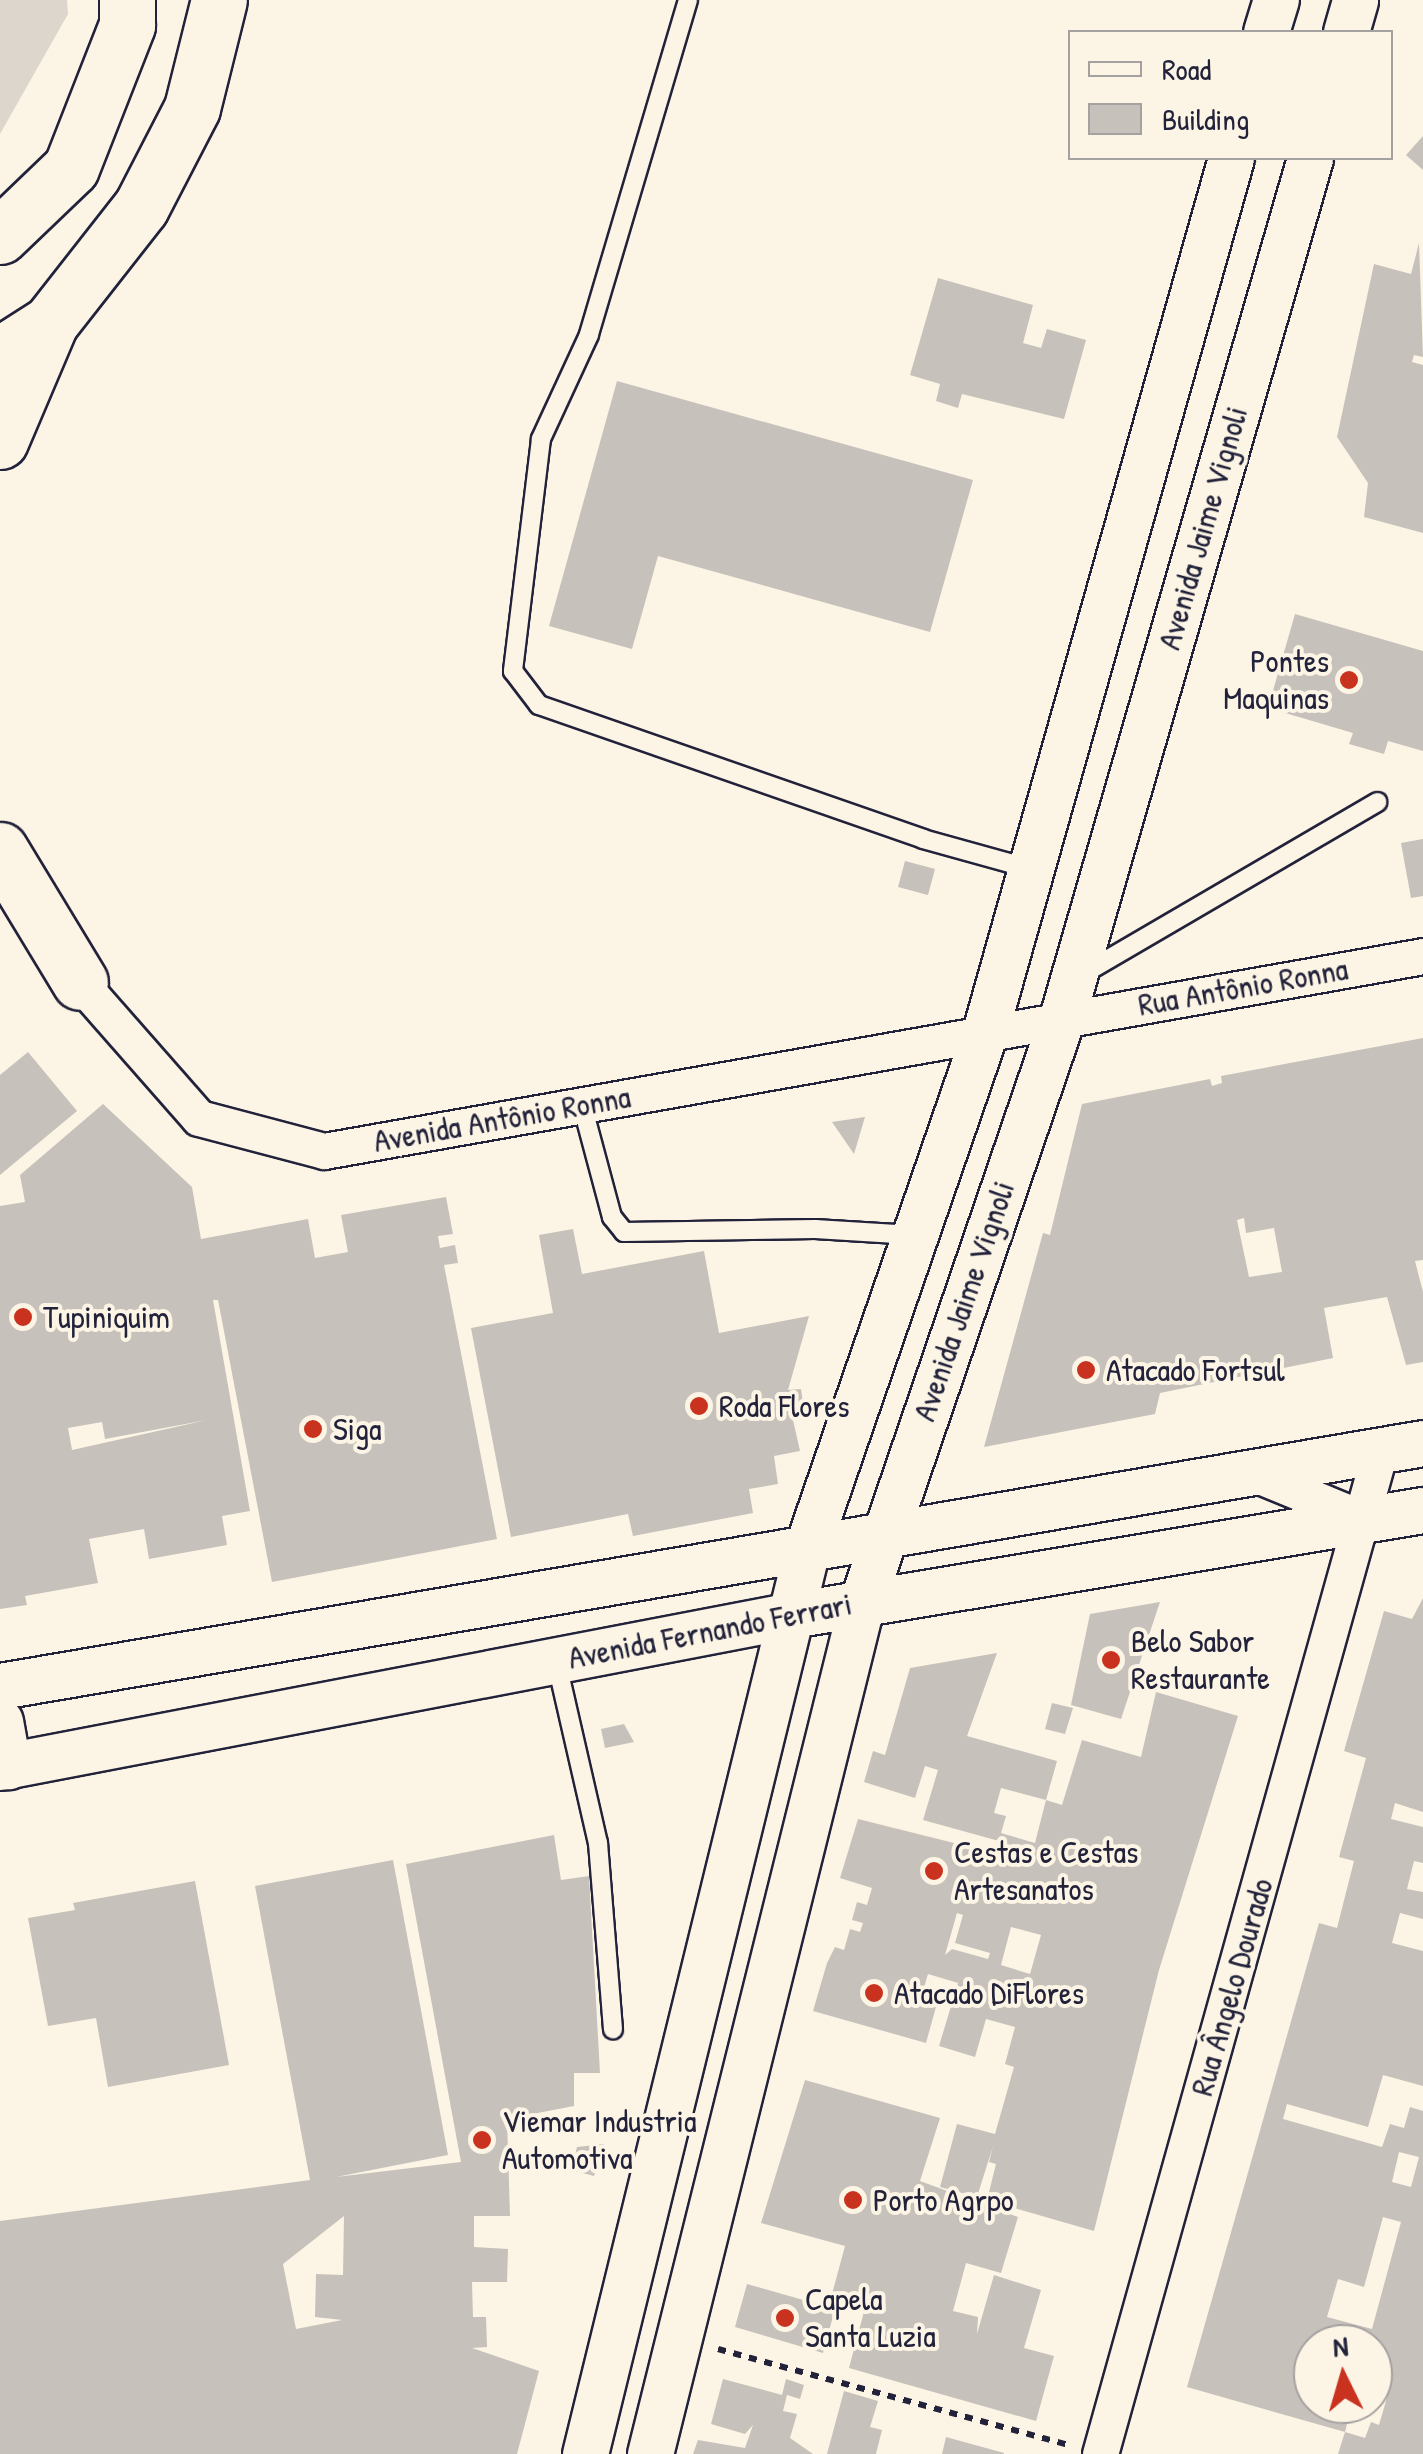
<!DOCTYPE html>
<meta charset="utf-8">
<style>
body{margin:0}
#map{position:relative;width:1423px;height:2454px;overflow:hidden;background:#fcf5e5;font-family:"Patrick Hand",sans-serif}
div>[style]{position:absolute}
.green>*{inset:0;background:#dcd6cc}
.building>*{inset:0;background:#c6c1bb}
.path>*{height:6px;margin-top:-3px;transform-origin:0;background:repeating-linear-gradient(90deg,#22223b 0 8px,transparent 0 16px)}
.roads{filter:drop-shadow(2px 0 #22223b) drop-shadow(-2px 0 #22223b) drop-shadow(0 2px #22223b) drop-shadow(0 -2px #22223b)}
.service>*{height:18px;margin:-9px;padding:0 9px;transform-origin:9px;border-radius:9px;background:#fcf5e5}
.minor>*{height:35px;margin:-17.5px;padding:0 17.5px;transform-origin:17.5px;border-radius:17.5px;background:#fcf5e5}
.tertiary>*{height:45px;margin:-22.5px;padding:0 22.5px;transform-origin:22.5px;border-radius:22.5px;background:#fcf5e5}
.motorway>*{height:55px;margin:-27.5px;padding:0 27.5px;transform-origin:27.5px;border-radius:27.5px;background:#fcf5e5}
.dots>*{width:28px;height:28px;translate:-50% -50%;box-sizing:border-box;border:5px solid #fcf5e5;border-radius:50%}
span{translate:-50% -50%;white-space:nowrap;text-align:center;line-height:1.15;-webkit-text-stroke:8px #fcf5e5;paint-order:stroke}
.street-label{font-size:32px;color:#22223b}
.poi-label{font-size:32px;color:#22223b}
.right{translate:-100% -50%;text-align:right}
.left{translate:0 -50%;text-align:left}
.legend{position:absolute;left:1068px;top:30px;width:325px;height:130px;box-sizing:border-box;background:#fcf5e5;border:2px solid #a5a1a1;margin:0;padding:12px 18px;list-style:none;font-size:30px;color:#22223b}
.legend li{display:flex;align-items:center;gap:20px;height:50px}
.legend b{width:50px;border:2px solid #a5a1a1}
.north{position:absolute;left:1293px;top:2324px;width:100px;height:100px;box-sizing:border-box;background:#fcf5e5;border:2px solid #a5a1a1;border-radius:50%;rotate:355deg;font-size:28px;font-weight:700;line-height:40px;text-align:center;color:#22223b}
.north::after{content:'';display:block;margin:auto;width:35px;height:45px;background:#c8321e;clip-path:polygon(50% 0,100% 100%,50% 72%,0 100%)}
</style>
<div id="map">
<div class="green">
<div style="clip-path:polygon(0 0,67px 0,68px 14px,0 134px)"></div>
</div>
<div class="building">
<div style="clip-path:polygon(1423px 136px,1423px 170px,1406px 155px)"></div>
<div style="clip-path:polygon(1419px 243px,1423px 357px,1414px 355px,1412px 362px,1423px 365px,1423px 533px,1364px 517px,1368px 483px,1337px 437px,1374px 264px,1411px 274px)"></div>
<div style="clip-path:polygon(938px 278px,1033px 305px,1023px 343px,1041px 348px,1047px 329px,1086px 340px,1064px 419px,962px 394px,958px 408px,936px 401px,940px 384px,910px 375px)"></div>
<div style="clip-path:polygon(617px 381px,973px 480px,930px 632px,658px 556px,632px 649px,549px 626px)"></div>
<div style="clip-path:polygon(1295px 614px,1423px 651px,1423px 751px,1388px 741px,1384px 754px,1349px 744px,1353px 733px,1268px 708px)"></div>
<div style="clip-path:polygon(1423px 839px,1423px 896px,1411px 898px,1401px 843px)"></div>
<div style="clip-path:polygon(905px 861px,935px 869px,928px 895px,898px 887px)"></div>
<div style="clip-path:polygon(evenodd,1423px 1038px,1423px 1260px,1415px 1261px,1423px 1292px,1423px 1362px,1406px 1365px,1387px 1297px,1324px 1308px,1333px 1358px,1160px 1393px,1155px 1414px,984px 1447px,1043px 1233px,1050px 1235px,1082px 1104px,1210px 1079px,1212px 1086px,1222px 1083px,1221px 1076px,1423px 1038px,1244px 1218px,1246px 1233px,1274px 1228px,1282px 1272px,1249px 1277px,1237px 1220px,1244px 1218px)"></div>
<div style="clip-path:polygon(28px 1052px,77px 1111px,0 1175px,0 1075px)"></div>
<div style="clip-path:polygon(evenodd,103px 1104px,192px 1187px,201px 1239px,308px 1219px,315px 1258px,348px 1252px,341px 1215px,446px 1197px,453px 1234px,438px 1236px,440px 1248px,455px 1245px,458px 1263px,444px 1265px,497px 1539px,272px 1582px,218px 1300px,213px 1300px,250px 1511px,222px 1516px,227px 1545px,149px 1559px,144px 1529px,89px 1539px,98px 1583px,25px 1596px,27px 1605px,0 1609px,0 1206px,25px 1202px,20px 1175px,103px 1104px,207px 1420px,72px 1450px,68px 1428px,102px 1422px,105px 1439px,207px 1420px)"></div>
<div style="clip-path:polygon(865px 1117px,854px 1154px,832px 1122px)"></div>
<div style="clip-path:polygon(573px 1229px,582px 1274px,704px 1251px,719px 1333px,809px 1316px,788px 1390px,801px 1389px,805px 1419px,793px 1420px,800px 1451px,774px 1456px,778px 1484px,749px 1489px,753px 1513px,633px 1536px,628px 1514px,511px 1537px,471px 1328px,553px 1313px,539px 1235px)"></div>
<div style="clip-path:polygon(evenodd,1423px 1598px,1423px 1812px,1395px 1803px,1391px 1819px,1423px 1827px,1423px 1863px,1414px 1861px,1407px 1889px,1423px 1892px,1423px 1919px,1400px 1913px,1392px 1943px,1423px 1951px,1423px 2086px,1383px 2075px,1368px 2127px,1287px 2104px,1283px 2119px,1382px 2147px,1390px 2124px,1404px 2128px,1410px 2107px,1423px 2111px,1423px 2454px,1338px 2454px,1345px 2432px,1187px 2387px,1319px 1923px,1337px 1928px,1354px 1861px,1339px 1857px,1366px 1758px,1344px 1751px,1384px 1611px,1412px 1619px,1423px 1598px,1399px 2152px,1419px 2157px,1411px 2187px,1392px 2182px,1399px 2152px,1423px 1598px,1383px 2217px,1401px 2222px,1372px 2329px,1327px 2317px,1338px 2279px,1364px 2287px,1383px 2217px,1423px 1598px,1313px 2344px,1373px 2344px,1373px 2382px,1390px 2387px,1379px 2425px,1371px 2422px,1365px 2438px,1345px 2432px,1352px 2404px,1313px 2404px,1313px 2344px)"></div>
<div style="clip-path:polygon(1160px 1602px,1121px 1719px,1071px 1705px,1090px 1614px)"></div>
<div style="clip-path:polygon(evenodd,997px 1653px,967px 1736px,1057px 1761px,1046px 1800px,1062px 1805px,1082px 1740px,1141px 1757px,1156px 1692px,1238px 1716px,1159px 1970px,1094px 2231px,987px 2200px,996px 2164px,989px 2162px,993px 2146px,977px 2197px,940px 2187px,957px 2124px,995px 2134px,1014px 2067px,1005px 2064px,1015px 2027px,986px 2019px,975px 2057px,939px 2046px,958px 1983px,928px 1974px,923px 1991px,939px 1996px,926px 2043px,813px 2011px,827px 1963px,835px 1947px,844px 1950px,850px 1929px,860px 1932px,863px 1923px,852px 1920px,857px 1902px,867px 1905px,872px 1888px,840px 1878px,858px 1819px,994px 1853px,999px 1841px,923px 1820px,938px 1770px,925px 1766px,915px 1798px,864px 1782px,873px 1751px,885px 1755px,910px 1668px,997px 1653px,1001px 1788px,1046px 1800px,1035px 1843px,1001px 1833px,1006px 1816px,994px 1813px,1001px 1788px,997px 1653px,957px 1913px,963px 1915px,955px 1943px,990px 1953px,988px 1959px,952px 1949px,945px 1955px,957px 1913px,997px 1653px,1011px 1927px,1041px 1935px,1030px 1974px,1001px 1965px,1011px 1927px)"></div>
<div style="clip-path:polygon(1052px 1703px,1073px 1708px,1065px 1734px,1045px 1729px)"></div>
<div style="clip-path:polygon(624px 1724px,634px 1742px,605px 1748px,601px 1729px)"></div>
<div style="clip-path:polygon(evenodd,554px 1835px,561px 1880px,589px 1876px,600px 2073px,574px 2073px,574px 2106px,507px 2119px,510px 2216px,474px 2216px,474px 2247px,508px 2249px,507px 2282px,472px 2282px,473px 2317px,486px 2317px,487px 2347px,472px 2348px,539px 2371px,517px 2454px,0 2454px,0 2221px,310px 2180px,255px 1886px,393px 1860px,448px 2155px,336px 2177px,461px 2162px,406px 1864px,554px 1835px,344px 2216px,343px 2275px,316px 2274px,315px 2317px,342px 2320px,296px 2329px,283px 2264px,344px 2216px)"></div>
<div style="clip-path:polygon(195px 1881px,229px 2065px,108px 2087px,96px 2018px,48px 2026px,28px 1918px,75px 1910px,73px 1903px)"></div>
<div style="clip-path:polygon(805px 2080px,940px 2118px,920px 2181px,1018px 2217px,1001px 2273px,966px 2263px,953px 2311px,978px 2317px,977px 2334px,994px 2275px,1041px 2290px,1024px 2348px,1054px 2356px,1036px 2421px,849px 2368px,866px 2304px,832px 2294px,845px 2246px,761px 2223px)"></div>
<div style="clip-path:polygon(604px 2144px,594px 2176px,571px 2170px,577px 2147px)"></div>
<div style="clip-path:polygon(747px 2284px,835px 2309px,823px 2353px,735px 2327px)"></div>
<div style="clip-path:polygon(723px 2379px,782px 2395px,786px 2379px,804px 2385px,800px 2399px,787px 2395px,783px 2411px,797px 2414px,790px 2438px,813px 2454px,693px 2454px,698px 2440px,745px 2448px,753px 2425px,745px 2434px,711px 2424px)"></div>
<div style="clip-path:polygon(844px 2391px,878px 2401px,870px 2427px,882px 2430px,876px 2454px,827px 2454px)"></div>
<div style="clip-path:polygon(946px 2437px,1004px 2453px,1004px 2454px,942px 2454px)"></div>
</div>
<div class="path">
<div style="left:718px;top:2349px;width:363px;rotate:15.3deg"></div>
</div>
<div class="roads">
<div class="service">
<div style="left:688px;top:0;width:349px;rotate:106.5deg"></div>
<div style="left:589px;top:335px;width:115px;rotate:114.8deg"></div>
<div style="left:541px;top:439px;width:234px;rotate:96.9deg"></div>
<div style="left:513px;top:671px;width:43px;rotate:52.6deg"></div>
<div style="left:539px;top:705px;width:407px;rotate:19.2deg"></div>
<div style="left:923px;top:839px;width:112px;rotate:15.5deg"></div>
<div style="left:1083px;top:974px;width:341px;rotate:-30.3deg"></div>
<div style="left:582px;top:1105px;width:116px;rotate:75deg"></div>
<div style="left:612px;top:1217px;width:19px;rotate:51deg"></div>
<div style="left:624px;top:1232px;width:191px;rotate:-0.9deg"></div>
<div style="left:815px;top:1229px;width:98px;rotate:3.5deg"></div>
<div style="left:556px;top:1660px;width:188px;rotate:77.1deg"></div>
<div style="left:598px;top:1843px;width:187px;rotate:85.4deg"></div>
</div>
<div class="minor">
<div style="left:68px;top:969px;width:198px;rotate:48.7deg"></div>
<div style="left:199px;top:1118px;width:129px;rotate:14.8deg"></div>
<div style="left:324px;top:1151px;width:1116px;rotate:-10.06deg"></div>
<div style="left:1250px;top:1472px;width:123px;rotate:22.4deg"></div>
<div style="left:1100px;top:2454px;width:1041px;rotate:-74.4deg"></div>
</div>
<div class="tertiary">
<div style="left:1266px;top:32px;width:34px;rotate:-73deg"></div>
<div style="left:1346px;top:32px;width:33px;rotate:-74deg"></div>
<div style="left:0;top:1686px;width:1444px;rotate:-9.69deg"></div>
<div style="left:0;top:1721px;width:46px;rotate:79.9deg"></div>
<div style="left:0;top:1767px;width:806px;rotate:-10.86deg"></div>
<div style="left:792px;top:1615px;width:640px;rotate:-9.45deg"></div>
<div style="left:585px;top:2454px;width:936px;rotate:-76.22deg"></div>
<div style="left:808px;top:1545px;width:543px;rotate:-70.96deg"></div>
<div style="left:985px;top:1032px;width:908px;rotate:-74.28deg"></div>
<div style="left:650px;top:2454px;width:878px;rotate:-76.03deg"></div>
<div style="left:862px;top:1602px;width:617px;rotate:-71.1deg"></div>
<div style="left:1062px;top:1018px;width:895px;rotate:-73.91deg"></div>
</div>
<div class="motorway">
<div style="left:0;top:236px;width:98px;rotate:-43.8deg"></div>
<div style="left:71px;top:168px;width:154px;rotate:-68.6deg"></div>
<div style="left:127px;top:25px;width:25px;rotate:-90deg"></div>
<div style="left:0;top:355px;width:59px;rotate:-32.6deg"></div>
<div style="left:50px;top:323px;width:147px;rotate:-51.9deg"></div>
<div style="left:141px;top:207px;width:111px;rotate:-62.7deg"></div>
<div style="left:192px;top:108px;width:111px;rotate:-76deg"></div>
<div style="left:0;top:441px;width:128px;rotate:-67deg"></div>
<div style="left:0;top:850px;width:154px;rotate:58.8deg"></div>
</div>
</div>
<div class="dots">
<div style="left:1349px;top:680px;background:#c8321e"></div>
<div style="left:23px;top:1317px;background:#c8321e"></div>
<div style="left:1086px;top:1370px;background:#c8321e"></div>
<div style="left:699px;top:1406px;background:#c8321e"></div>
<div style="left:313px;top:1429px;background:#c8321e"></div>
<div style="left:1111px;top:1660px;background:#c8321e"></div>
<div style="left:934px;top:1871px;background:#c8321e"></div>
<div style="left:874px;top:1993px;background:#c8321e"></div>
<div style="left:482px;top:2140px;background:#c8321e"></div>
<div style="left:853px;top:2200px;background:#c8321e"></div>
<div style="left:785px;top:2318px;background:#c8321e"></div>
</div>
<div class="street-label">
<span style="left:1203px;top:528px;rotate:-74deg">Avenida Jaime Vignoli</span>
<span style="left:1243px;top:987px;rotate:-10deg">Rua Antônio Ronna</span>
<span style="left:502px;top:1119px;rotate:-10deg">Avenida Antônio Ronna</span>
<span style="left:964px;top:1301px;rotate:-71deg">Avenida Jaime Vignoli</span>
<span style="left:710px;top:1631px;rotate:-11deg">Avenida Fernando Ferrari</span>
<span style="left:1232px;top:1987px;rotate:-74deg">Rua Ângelo Dourado</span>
</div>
<div class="poi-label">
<span class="right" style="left:1329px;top:680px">Pontes<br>Maquinas</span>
<span class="left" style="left:43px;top:1317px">Tupiniquim</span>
<span class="left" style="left:1106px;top:1370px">Atacado Fortsul</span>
<span class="left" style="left:719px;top:1406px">Roda Flores</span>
<span class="left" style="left:333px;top:1429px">Siga</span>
<span class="left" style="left:1131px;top:1660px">Belo Sabor<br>Restaurante</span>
<span class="left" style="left:954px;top:1871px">Cestas e Cestas<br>Artesanatos</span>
<span class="left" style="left:894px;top:1993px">Atacado DiFlores</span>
<span class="left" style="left:502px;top:2140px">Viemar Industria<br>Automotiva</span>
<span class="left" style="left:873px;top:2200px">Porto Agrpo</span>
<span class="left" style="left:805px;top:2318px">Capela<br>Santa Luzia</span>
</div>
<ul class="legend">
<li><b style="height:12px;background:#fcf5e5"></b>Road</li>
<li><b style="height:28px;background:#c6c1bb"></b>Building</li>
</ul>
<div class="north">N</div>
</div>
